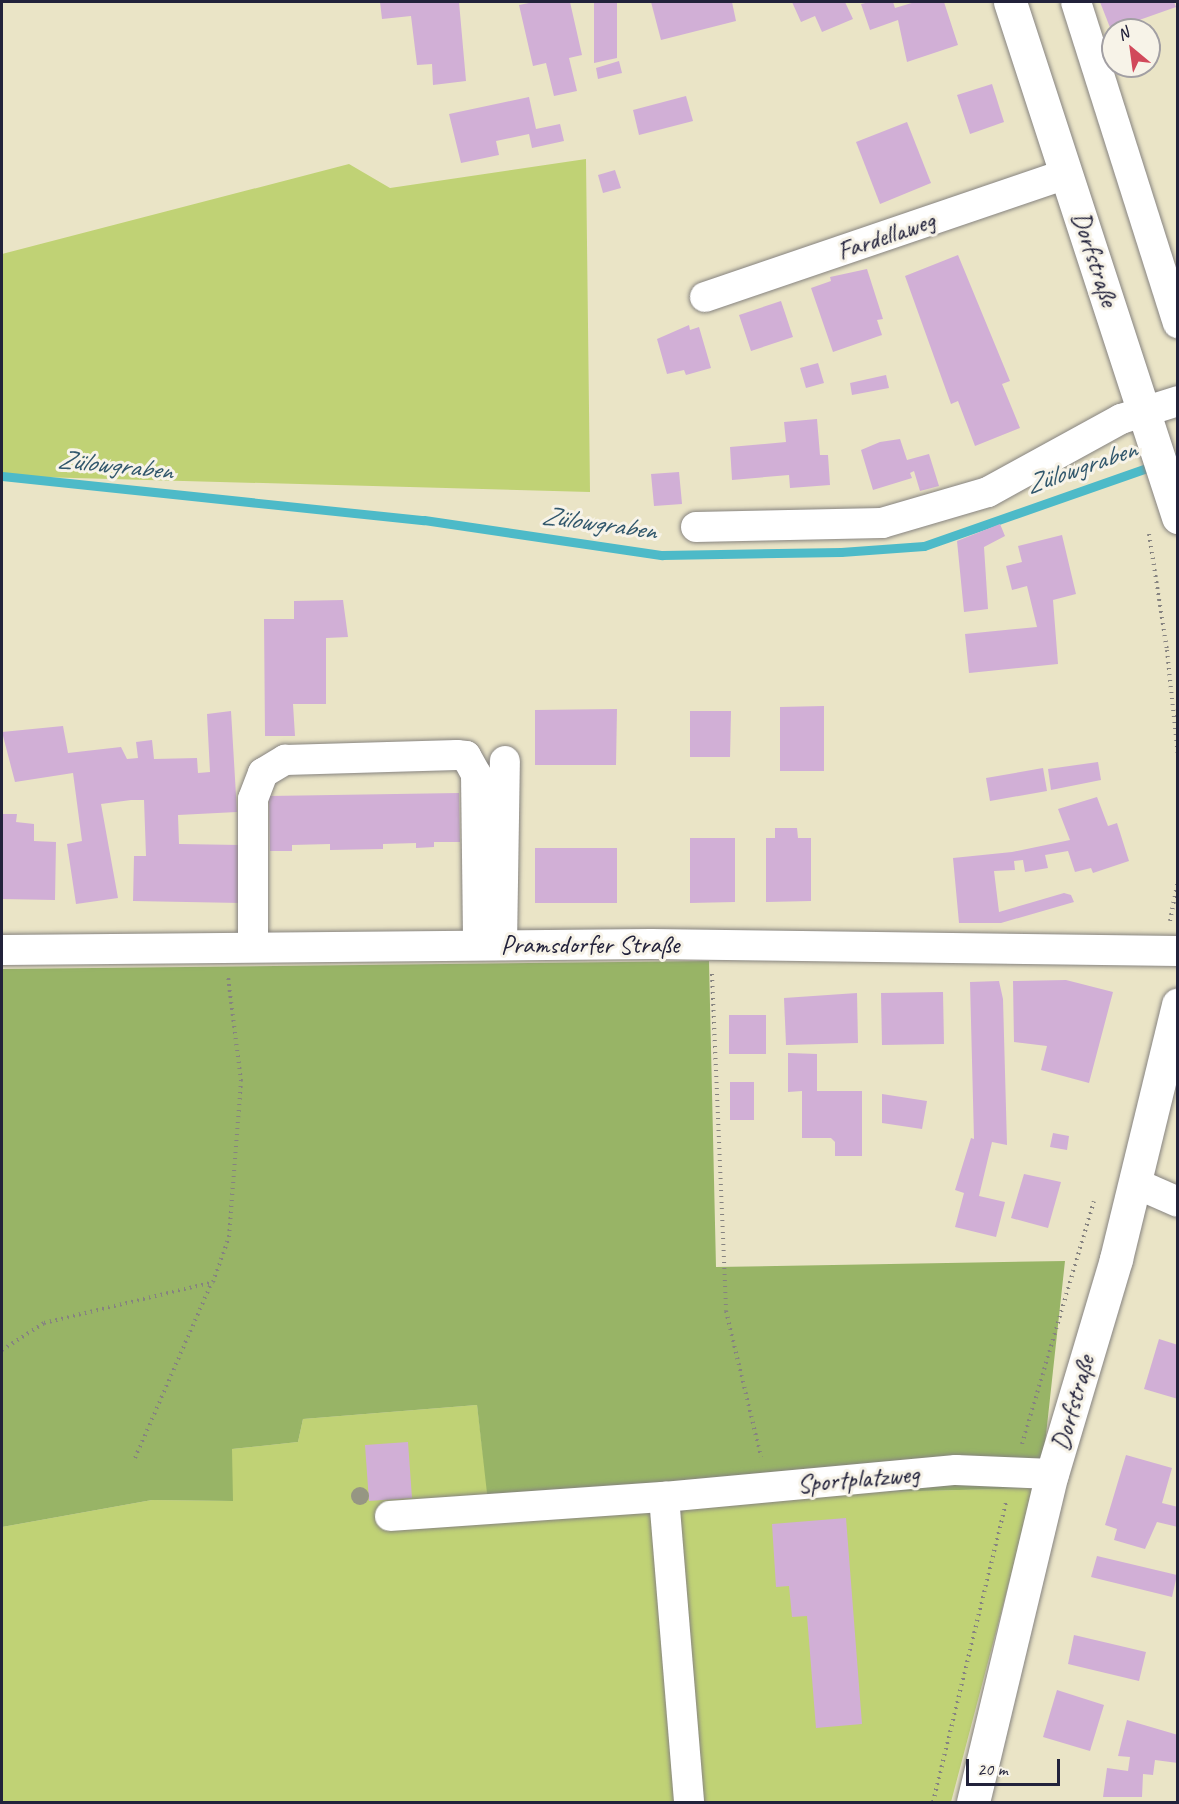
<!DOCTYPE html>
<meta charset="utf-8">
<style>
body{margin:0}
#map{position:relative;width:1179px;height:1804px;overflow:hidden;background:#eae4c6;font-family:Caveat,sans-serif}
div>[style]{position:absolute}
.green>*{inset:0;background:#c0d275}
.forest>*{inset:0;background:#98b466}
.stream>*{height:9px;margin:-4.5px;padding:0 4.5px;transform-origin:4.5px;border-radius:4.5px;background:#4dbac8}
.building>*{inset:0;background:#d1afd6}
.path>*{height:4px;margin-top:-2px;transform-origin:0;background:repeating-linear-gradient(90deg,#868380 0 1.5px,transparent 0 6px)}
.roads{filter:drop-shadow(0 0 2px #868380) drop-shadow(0 0 2px #868380)}
.minor>*{height:30px;margin:-15px;padding:0 15px;transform-origin:15px;border-radius:15px;background:#fff}
.major>*{height:33px;margin:-16.5px;padding:0 16.5px;transform-origin:16.5px;border-radius:16.5px;background:#fff}
.trees>*{width:18px;height:18px;margin:-9px;border-radius:50%;background:#969683}
span{translate:-50% -50%;white-space:nowrap;text-align:center;line-height:1.15;-webkit-text-stroke:6px #f7f3e8;paint-order:stroke}
.street-label{font-size:26px;color:#22223b}
.water-label{font-size:27px;color:#31576c;font-style:italic}
.frame{position:absolute;inset:0;border:3px solid #22223b;pointer-events:none}
.north{position:absolute;left:1101px;top:18px;width:60px;height:60px;box-sizing:border-box;background:#f7f3e8;border:2px solid #a29fa3;border-radius:50%;rotate:331deg;font-size:16px;font-weight:700;line-height:24px;text-align:center;color:#22223b}
.north::after{content:'';display:block;margin:auto;width:21px;height:27px;background:#d1495b;clip-path:polygon(50% 0,100% 100%,50% 72%,0 100%)}
.scale{position:absolute;left:966px;top:1759px;width:94px;height:27px;box-sizing:border-box;border:3px solid #22223b;border-top:0;padding-left:8px;font-size:18px;line-height:21px;white-space:nowrap;color:#22223b;-webkit-text-stroke:4px #f7f3e8;paint-order:stroke}
</style>
<div id="map">
<div class="green">
<i style="clip-path:polygon(586px 159px,590px 492px,2px 476px,2px 254px,349px 164px,390px 188px)"></i>
<i style="clip-path:polygon(477px 1405px,489px 1502px,1034px 1488px,951px 1802px,2px 1802px,2px 1527px,152px 1500px,232px 1501px,232px 1449px,298px 1442px,303px 1419px)"></i>
</div>
<div class="forest">
<i style="clip-path:polygon(709px 961px,716px 1267px,1065px 1261px,1045px 1444px,1034px 1488px,488px 1502px,477px 1405px,303px 1419px,298px 1442px,232px 1449px,233px 1501px,152px 1500px,2px 1527px,2px 969px)"></i>
</div>
<div class="stream">
<i style="left:2px;top:476px;width:424px;rotate:6deg"></i>
<i style="left:424px;top:520px;width:241px;rotate:8.4deg"></i>
<i style="left:662px;top:555px;width:179px;rotate:-1deg"></i>
<i style="left:841px;top:552px;width:83px;rotate:-4.1deg"></i>
<i style="left:924px;top:546px;width:269px;rotate:-19.3deg"></i>
</div>
<div class="building">
<i style="clip-path:polygon(380px 2px,459px 2px,466px 81px,433px 85px,432px 64px,417px 65px,411px 16px,382px 19px)"></i>
<i style="clip-path:polygon(534px 2px,570px 2px,582px 55px,569px 58px,577px 91px,554px 96px,546px 63px,533px 66px,519px 5px)"></i>
<i style="clip-path:polygon(599px 2px,617px 2px,617px 58px,594px 63px,594px 3px)"></i>
<i style="clip-path:polygon(651px 2px,732px 2px,736px 21px,661px 40px)"></i>
<i style="clip-path:polygon(792px 2px,845px 2px,853px 19px,822px 32px,815px 16px,801px 22px)"></i>
<i style="clip-path:polygon(870px 2px,893px 2px,895px 8px,915px 2px,944px 2px,958px 45px,907px 62px,898px 20px,870px 30px,861px 4px)"></i>
<i style="clip-path:polygon(1100px 2px,1174px 2px,1176px 7px,1111px 30px)"></i>
<i style="clip-path:polygon(619px 61px,622px 73px,598px 79px,596px 68px)"></i>
<i style="clip-path:polygon(992px 84px,1004px 122px,970px 134px,957px 95px)"></i>
<i style="clip-path:polygon(686px 96px,693px 121px,639px 135px,633px 110px)"></i>
<i style="clip-path:polygon(529px 97px,536px 129px,560px 124px,564px 141px,532px 148px,529px 134px,496px 141px,499px 155px,461px 163px,449px 114px)"></i>
<i style="clip-path:polygon(907px 122px,931px 183px,880px 204px,856px 142px)"></i>
<i style="clip-path:polygon(615px 170px,621px 188px,603px 193px,598px 175px)"></i>
<i style="clip-path:polygon(958px 255px,1010px 381px,1002px 384px,1020px 428px,975px 446px,958px 401px,951px 404px,905px 276px)"></i>
<i style="clip-path:polygon(867px 269px,883px 319px,877px 320px,882px 335px,833px 352px,811px 288px,831px 281px,830px 277px)"></i>
<i style="clip-path:polygon(781px 301px,793px 337px,751px 351px,739px 315px)"></i>
<i style="clip-path:polygon(689px 325px,690px 330px,699px 327px,711px 368px,686px 375px,684px 370px,667px 374px,657px 339px)"></i>
<i style="clip-path:polygon(818px 363px,824px 383px,806px 388px,800px 368px)"></i>
<i style="clip-path:polygon(886px 375px,889px 388px,852px 395px,850px 383px)"></i>
<i style="clip-path:polygon(817px 419px,820px 455px,828px 455px,830px 485px,790px 488px,789px 475px,732px 480px,730px 447px,786px 442px,784px 422px)"></i>
<i style="clip-path:polygon(900px 439px,907px 460px,929px 454px,939px 486px,920px 491px,914px 471px,910px 473px,912px 478px,873px 490px,861px 450px,880px 442px)"></i>
<i style="clip-path:polygon(679px 472px,682px 504px,654px 506px,651px 474px)"></i>
<i style="clip-path:polygon(1000px 524px,1005px 536px,984px 547px,988px 609px,964px 612px,957px 541px)"></i>
<i style="clip-path:polygon(1062px 535px,1076px 594px,1053px 600px,1058px 664px,969px 673px,965px 634px,1037px 627px,1027px 586px,1012px 590px,1006px 566px,1022px 562px,1018px 546px)"></i>
<i style="clip-path:polygon(343px 600px,348px 637px,326px 638px,326px 704px,293px 704px,295px 736px,265px 736px,264px 619px,294px 619px,294px 601px)"></i>
<i style="clip-path:polygon(824px 706px,824px 771px,780px 771px,780px 707px)"></i>
<i style="clip-path:polygon(617px 709px,616px 765px,535px 765px,535px 710px)"></i>
<i style="clip-path:polygon(231px 711px,237px 812px,178px 815px,179px 844px,240px 845px,241px 903px,133px 901px,134px 856px,146px 856px,144px 800px,131px 800px,101px 804px,118px 898px,76px 904px,67px 844px,82px 841px,73px 773px,15px 782px,2px 732px,63px 726px,68px 753px,121px 747px,127px 759px,138px 758px,136px 742px,152px 740px,154px 759px,197px 758px,198px 773px,210px 772px,207px 714px)"></i>
<i style="clip-path:polygon(690px 711px,731px 711px,730px 757px,690px 757px)"></i>
<i style="clip-path:polygon(1098px 762px,1101px 780px,1051px 790px,1048px 769px)"></i>
<i style="clip-path:polygon(1043px 768px,1047px 791px,990px 801px,986px 778px)"></i>
<i style="clip-path:polygon(459px 793px,460px 842px,434px 842px,434px 847px,416px 848px,416px 843px,383px 844px,383px 849px,330px 850px,330px 844px,292px 845px,292px 851px,270px 851px,269px 796px)"></i>
<i style="clip-path:polygon(1097px 797px,1108px 826px,1117px 823px,1129px 861px,1093px 873px,1091px 868px,1075px 872px,1068px 851px,1045px 855px,1048px 868px,1025px 872px,1023px 860px,1014px 861px,1015px 870px,994px 871px,999px 912px,1064px 893px,1071px 895px,1074px 902px,1001px 923px,959px 923px,953px 858px,1012px 852px,1070px 840px,1058px 809px)"></i>
<i style="clip-path:polygon(2px 814px,17px 814px,16px 822px,34px 824px,34px 841px,56px 842px,55px 900px,2px 899px)"></i>
<i style="clip-path:polygon(775px 828px,797px 828px,798px 838px,811px 838px,811px 901px,766px 902px,766px 838px,775px 838px)"></i>
<i style="clip-path:polygon(690px 838px,735px 838px,735px 902px,690px 903px)"></i>
<i style="clip-path:polygon(535px 848px,617px 848px,617px 903px,535px 903px)"></i>
<i style="clip-path:polygon(1066px 980px,1113px 992px,1089px 1083px,1041px 1070px,1047px 1046px,1014px 1042px,1013px 981px)"></i>
<i style="clip-path:polygon(999px 981px,1003px 999px,1007px 1145px,992px 1142px,979px 1196px,1005px 1202px,996px 1237px,955px 1227px,964px 1193px,955px 1190px,971px 1138px,974px 1139px,970px 982px)"></i>
<i style="clip-path:polygon(943px 992px,944px 1044px,882px 1045px,881px 993px)"></i>
<i style="clip-path:polygon(857px 993px,858px 1043px,786px 1045px,784px 998px)"></i>
<i style="clip-path:polygon(729px 1015px,766px 1015px,766px 1054px,729px 1054px)"></i>
<i style="clip-path:polygon(788px 1053px,817px 1054px,817px 1091px,862px 1091px,862px 1156px,835px 1156px,835px 1142px,831px 1138px,802px 1138px,802px 1091px,788px 1092px)"></i>
<i style="clip-path:polygon(730px 1082px,754px 1082px,754px 1120px,730px 1120px)"></i>
<i style="clip-path:polygon(882px 1094px,927px 1101px,922px 1129px,882px 1123px)"></i>
<i style="clip-path:polygon(1053px 1133px,1069px 1136px,1067px 1150px,1050px 1147px)"></i>
<i style="clip-path:polygon(1024px 1174px,1061px 1182px,1048px 1228px,1011px 1218px)"></i>
<i style="clip-path:polygon(1159px 1339px,1178px 1345px,1178px 1399px,1144px 1389px)"></i>
<i style="clip-path:polygon(408px 1442px,412px 1498px,369px 1501px,365px 1445px)"></i>
<i style="clip-path:polygon(1126px 1455px,1172px 1468px,1162px 1503px,1178px 1507px,1178px 1527px,1157px 1522px,1145px 1549px,1114px 1540px,1117px 1529px,1105px 1525px)"></i>
<i style="clip-path:polygon(846px 1518px,862px 1724px,816px 1728px,807px 1616px,792px 1617px,789px 1586px,776px 1587px,772px 1524px)"></i>
<i style="clip-path:polygon(1097px 1556px,1177px 1575px,1172px 1597px,1091px 1577px)"></i>
<i style="clip-path:polygon(1074px 1635px,1146px 1652px,1139px 1681px,1068px 1664px)"></i>
<i style="clip-path:polygon(1057px 1690px,1104px 1705px,1090px 1751px,1043px 1737px)"></i>
<i style="clip-path:polygon(1127px 1720px,1178px 1735px,1178px 1763px,1155px 1760px,1153px 1775px,1143px 1774px,1142px 1797px,1103px 1797px,1107px 1768px,1128px 1771px,1130px 1757px,1118px 1756px)"></i>
</div>
<div class="path">
<i style="left:1149px;top:534px;width:117px;rotate:81.2deg"></i>
<i style="left:1167px;top:650px;width:108px;rotate:84.1deg"></i>
<i style="left:1170px;top:921px;width:42px;rotate:-79deg"></i>
<i style="left:712px;top:974px;width:337px;rotate:87.6deg"></i>
<i style="left:726px;top:1311px;width:150px;rotate:76.5deg"></i>
<i style="left:2px;top:1350px;width:50px;rotate:-32.7deg"></i>
<i style="left:44px;top:1323px;width:174px;rotate:-13.6deg"></i>
<i style="left:213px;top:1282px;width:48px;rotate:-70.4deg"></i>
<i style="left:229px;top:1237px;width:156px;rotate:-85.6deg"></i>
<i style="left:241px;top:1081px;width:105px;rotate:-97.1deg"></i>
<i style="left:1022px;top:1444px;width:253px;rotate:-73.5deg"></i>
<i style="left:135px;top:1458px;width:192px;rotate:-66.4deg"></i>
<i style="left:933px;top:1802px;width:308px;rotate:-76.3deg"></i>
</div>
<div class="roads">
<div class="minor">
<i style="left:1076px;top:2px;width:337px;rotate:72.4deg"></i>
<i style="left:705px;top:297px;width:382px;rotate:-18.8deg"></i>
<i style="left:696px;top:527px;width:186px;rotate:-1.2deg"></i>
<i style="left:882px;top:523px;width:110px;rotate:-16.3deg"></i>
<i style="left:988px;top:492px;width:152px;rotate:-28.8deg"></i>
<i style="left:1121px;top:419px;width:60px;rotate:-17.5deg"></i>
<i style="left:502px;top:945px;width:184px;rotate:-89.1deg"></i>
<i style="left:253px;top:946px;width:147px;rotate:-90deg"></i>
<i style="left:253px;top:799px;width:28px;rotate:-69deg"></i>
<i style="left:263px;top:773px;width:26px;rotate:-31deg"></i>
<i style="left:285px;top:760px;width:172px;rotate:-1.7deg"></i>
<i style="left:457px;top:755px;width:9px;rotate:6deg"></i>
<i style="left:466px;top:756px;width:21px;rotate:61deg"></i>
<i style="left:476px;top:774px;width:171px;rotate:89.3deg"></i>
<i style="left:2px;top:950px;width:649px;rotate:-0.53deg"></i>
<i style="left:651px;top:944px;width:527px;rotate:0.76deg"></i>
<i style="left:1135px;top:1183px;width:47px;rotate:23.8deg"></i>
<i style="left:664px;top:1497px;width:306px;rotate:85.3deg"></i>
<i style="left:390px;top:1516px;width:275px;rotate:-4deg"></i>
<i style="left:664px;top:1497px;width:293px;rotate:-5.3deg"></i>
<i style="left:956px;top:1470px;width:96px;rotate:2.4deg"></i>
</div>
<div class="major">
<i style="left:1010px;top:2px;width:542px;rotate:71.93deg"></i>
<i style="left:973px;top:1802px;width:337px;rotate:-76.5deg"></i>
<i style="left:1052px;top:1474px;width:224px;rotate:-73.4deg"></i>
<i style="left:1116px;top:1259px;width:262px;rotate:-76.3deg"></i>
</div>
</div>
<div class="trees">
<i style="left:360px;top:1496px"></i>
</div>
<div class="street-label">
<span style="left:886px;top:236px;rotate:-19deg">Fardellaweg</span>
<span style="left:1095px;top:259px;rotate:72deg">Dorfstraße</span>
<span style="left:590px;top:945px">Pramsdorfer Straße</span>
<span style="left:1073px;top:1403px;rotate:-74deg">Dorfstraße</span>
<span style="left:858px;top:1479px;rotate:-5deg">Sportplatzweg</span>
</div>
<div class="water-label">
<span style="left:115px;top:465px;rotate:6deg">Zülowgraben</span>
<span style="left:1081px;top:467px;rotate:-19deg">Zülowgraben</span>
<span style="left:599px;top:523px;rotate:8deg">Zülowgraben</span>
</div>
<div class="frame"></div>
<div class="north">N</div>
<div class="scale">20 m</div>
</div>
